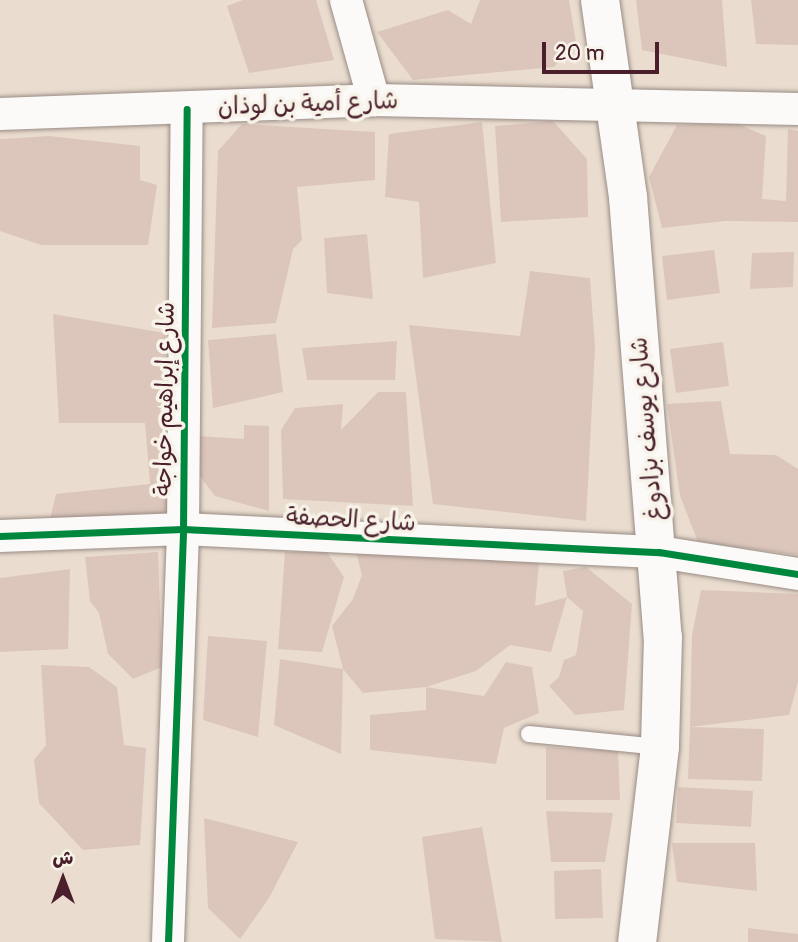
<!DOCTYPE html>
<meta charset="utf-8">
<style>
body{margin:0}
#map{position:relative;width:798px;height:942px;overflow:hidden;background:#eaddcf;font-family:Pangolin,"Playpen Sans Arabic",sans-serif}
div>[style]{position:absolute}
.building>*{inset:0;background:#dcc6bb}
.roads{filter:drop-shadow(0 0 2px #998c86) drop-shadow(0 0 2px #998c86)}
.lane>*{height:16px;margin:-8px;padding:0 8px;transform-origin:8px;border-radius:8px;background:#fcfaf8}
.street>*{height:32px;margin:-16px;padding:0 16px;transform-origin:16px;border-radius:16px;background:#fcfaf8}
.secondary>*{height:38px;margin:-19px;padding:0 19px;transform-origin:19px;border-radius:19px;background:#fcfaf8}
.cycleway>*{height:7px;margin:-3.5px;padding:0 3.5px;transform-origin:3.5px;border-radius:3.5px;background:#00873e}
span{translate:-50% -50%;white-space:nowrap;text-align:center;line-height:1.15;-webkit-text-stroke:7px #f7f3e8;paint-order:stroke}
.street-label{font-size:24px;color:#4a1f2b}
.north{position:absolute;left:28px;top:844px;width:70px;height:70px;-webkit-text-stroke:5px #f7f3e8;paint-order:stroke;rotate:0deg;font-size:19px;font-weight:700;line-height:28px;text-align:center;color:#4a1f2b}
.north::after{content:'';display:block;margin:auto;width:24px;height:32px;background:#4a1f2b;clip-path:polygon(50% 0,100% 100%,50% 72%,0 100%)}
.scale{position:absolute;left:542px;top:42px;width:117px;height:32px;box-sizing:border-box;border:4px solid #4a1f2b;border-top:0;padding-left:9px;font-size:21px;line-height:24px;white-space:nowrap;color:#4a1f2b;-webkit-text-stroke:5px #f7f3e8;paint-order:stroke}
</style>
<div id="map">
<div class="building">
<i style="clip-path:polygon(243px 0,316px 0,334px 60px,249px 73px,227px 6px)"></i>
<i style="clip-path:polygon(480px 0,569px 0,576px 42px,554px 67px,413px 80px,377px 32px,448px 10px,471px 24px)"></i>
<i style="clip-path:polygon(636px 0,722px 0,727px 67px,642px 50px)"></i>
<i style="clip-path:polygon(751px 0,798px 0,798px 45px,756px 44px)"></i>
<i style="clip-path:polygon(553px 121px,587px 159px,588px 217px,501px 222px,495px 126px)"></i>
<i style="clip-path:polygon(482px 122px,496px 263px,423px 278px,419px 202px,385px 197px,389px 134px)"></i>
<i style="clip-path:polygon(736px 123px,766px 136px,762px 199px,786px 201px,788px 129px,798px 131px,798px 222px,725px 221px,662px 228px,649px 177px,677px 125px)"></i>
<i style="clip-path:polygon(242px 124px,375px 132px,375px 180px,297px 187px,302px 240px,293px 249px,276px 323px,212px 328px,218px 151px)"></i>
<i style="clip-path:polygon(49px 136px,140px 146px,140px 180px,157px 185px,148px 245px,41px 245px,0 231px,0 139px)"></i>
<i style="clip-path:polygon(367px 234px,373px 299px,327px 293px,324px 238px)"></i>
<i style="clip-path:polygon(714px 250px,720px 293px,667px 300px,662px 256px)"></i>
<i style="clip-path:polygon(794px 252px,793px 287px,750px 289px,752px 253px)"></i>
<i style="clip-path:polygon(530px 271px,590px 278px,595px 347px,586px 521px,433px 504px,409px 325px,520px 336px)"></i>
<i style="clip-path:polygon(53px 314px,165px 333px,167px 513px,49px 523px,56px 494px,150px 484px,145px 423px,59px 423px)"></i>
<i style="clip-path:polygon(276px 334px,283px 392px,213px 408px,208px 340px)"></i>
<i style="clip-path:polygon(397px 341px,395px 380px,307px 380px,302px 348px)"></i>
<i style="clip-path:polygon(723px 342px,729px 386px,676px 393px,670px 349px)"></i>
<i style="clip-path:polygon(378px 392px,406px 392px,413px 506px,283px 499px,281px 430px,295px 408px,343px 404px,341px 430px)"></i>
<i style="clip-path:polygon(721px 401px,730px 454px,776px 455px,798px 469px,798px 555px,698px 542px,680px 496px,667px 404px)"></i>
<i style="clip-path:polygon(244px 425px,269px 426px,269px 511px,215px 496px,199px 475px,199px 436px,244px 439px)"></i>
<i style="clip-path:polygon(158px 552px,162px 667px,133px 679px,108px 654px,99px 613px,90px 601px,85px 557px)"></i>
<i style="clip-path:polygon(285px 552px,327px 552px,344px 577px,322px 652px,278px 649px)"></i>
<i style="clip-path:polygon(356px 552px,539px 563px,535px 606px,567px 597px,551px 652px,510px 645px,476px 671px,426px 687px,363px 693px,343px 669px,332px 626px,353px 599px,362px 575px)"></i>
<i style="clip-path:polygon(586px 567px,632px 604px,624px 710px,575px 715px,549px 686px,559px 677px,564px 660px,576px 655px,583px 611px,567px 597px,563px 571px)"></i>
<i style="clip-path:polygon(70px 569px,68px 649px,0 652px,0 578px)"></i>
<i style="clip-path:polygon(701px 590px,798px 594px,798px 682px,789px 715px,690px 727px,692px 635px)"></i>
<i style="clip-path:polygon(208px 636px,267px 641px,258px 737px,203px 720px)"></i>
<i style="clip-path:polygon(280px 659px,343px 669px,341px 754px,274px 725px)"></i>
<i style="clip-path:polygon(506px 662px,532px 667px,539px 713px,504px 728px,496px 764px,370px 750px,370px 715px,426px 710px,426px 687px,484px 696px)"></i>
<i style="clip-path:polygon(41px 665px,89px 667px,117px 687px,124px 745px,146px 748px,140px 845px,83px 850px,39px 803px,34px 760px,46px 745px)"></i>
<i style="clip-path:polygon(690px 727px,764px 729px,762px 781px,688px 779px)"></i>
<i style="clip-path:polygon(546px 747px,618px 751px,620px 800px,546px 800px)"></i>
<i style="clip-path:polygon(678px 787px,753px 791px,751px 827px,676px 823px)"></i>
<i style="clip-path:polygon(546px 811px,613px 813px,605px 862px,551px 862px)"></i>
<i style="clip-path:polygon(204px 818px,298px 842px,269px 898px,240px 939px,208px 908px)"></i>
<i style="clip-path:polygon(482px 827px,502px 942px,435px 939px,422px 837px)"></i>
<i style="clip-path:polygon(672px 843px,755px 843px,757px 891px,677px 882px)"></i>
<i style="clip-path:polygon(601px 869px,603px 918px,555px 919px,554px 871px)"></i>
<i style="clip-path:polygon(748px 928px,798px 934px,798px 942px,748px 942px)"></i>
</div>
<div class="roads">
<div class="lane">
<i style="left:529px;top:734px;width:132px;rotate:5.7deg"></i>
</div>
<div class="street">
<i style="left:346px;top:0;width:104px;rotate:74.4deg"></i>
<i style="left:0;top:114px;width:374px;rotate:-2.1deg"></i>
<i style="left:374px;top:100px;width:424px;rotate:1.2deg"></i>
<i style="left:0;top:536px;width:183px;rotate:-2.2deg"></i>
<i style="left:183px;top:529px;width:477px;rotate:2.8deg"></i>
<i style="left:659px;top:552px;width:141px;rotate:9deg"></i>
<i style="left:168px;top:942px;width:413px;rotate:-87.9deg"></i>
<i style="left:183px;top:529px;width:420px;rotate:-89.5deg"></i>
</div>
<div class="secondary">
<i style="left:600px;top:0;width:199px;rotate:81.9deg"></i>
<i style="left:628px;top:197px;width:441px;rotate:85.5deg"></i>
<i style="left:663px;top:637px;width:110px;rotate:91.6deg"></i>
<i style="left:660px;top:747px;width:196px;rotate:96.7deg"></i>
</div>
</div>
<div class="cycleway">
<i style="left:0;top:536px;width:183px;rotate:-2.2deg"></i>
<i style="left:183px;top:529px;width:477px;rotate:2.8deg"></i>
<i style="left:659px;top:552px;width:141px;rotate:9deg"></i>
<i style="left:168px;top:942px;width:413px;rotate:-87.9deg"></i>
<i style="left:183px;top:529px;width:420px;rotate:-89.5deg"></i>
</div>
<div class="street-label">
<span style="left:308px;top:104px;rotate:-2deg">شارع أمية بن لوذان</span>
<span style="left:165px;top:399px;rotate:-89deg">شارع إبراهيم خواجة</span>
<span style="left:647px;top:429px;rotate:-95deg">شارع يوسف بزادوغ</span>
<span style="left:351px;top:520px;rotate:3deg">شارع الحصفة</span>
</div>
<div class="north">ش</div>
<div class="scale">20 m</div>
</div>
